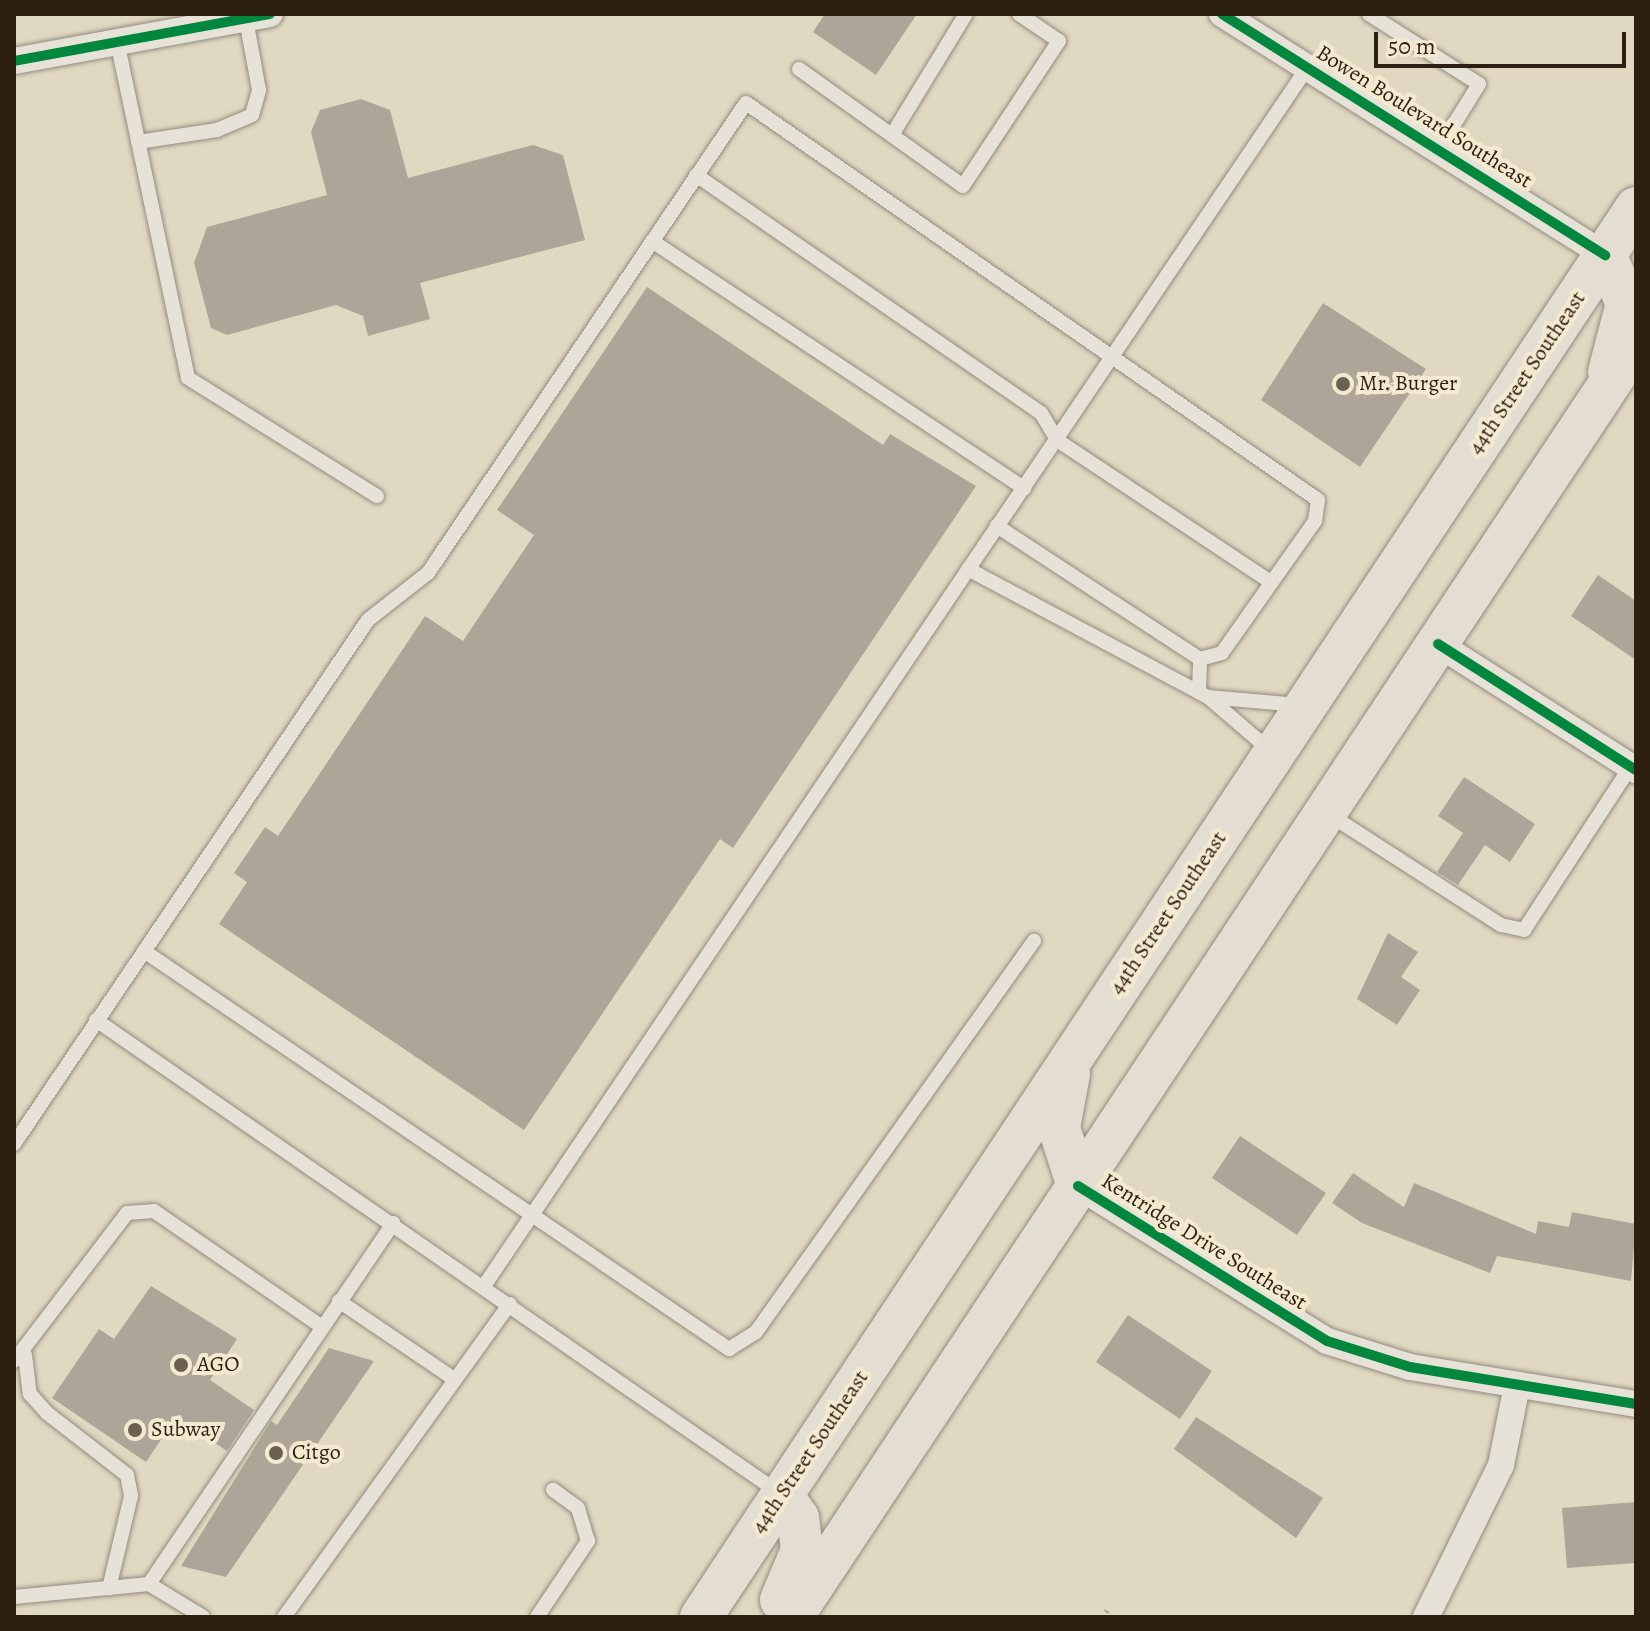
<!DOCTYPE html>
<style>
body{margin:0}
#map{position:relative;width:1650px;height:1631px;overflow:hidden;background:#e1d8c2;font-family:Alegreya,serif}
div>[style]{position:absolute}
.building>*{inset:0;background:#ada698}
.path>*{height:5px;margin-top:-2.5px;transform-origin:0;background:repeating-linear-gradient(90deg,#a49f96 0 2px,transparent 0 6px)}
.roads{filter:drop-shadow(0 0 2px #928c7e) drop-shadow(0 0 2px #928c7e)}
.lane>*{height:14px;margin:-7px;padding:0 7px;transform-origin:7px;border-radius:7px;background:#e7e2d7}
.street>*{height:26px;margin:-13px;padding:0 13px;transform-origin:13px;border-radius:13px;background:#e7e2d7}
.primary>*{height:42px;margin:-21px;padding:0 21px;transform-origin:21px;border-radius:21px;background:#e3ded1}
.cycleway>*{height:10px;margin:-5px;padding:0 5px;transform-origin:5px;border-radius:5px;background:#00873e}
.dots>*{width:22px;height:22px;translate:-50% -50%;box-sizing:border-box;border:4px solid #f4eacf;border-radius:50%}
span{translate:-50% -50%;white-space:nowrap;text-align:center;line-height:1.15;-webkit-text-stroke:8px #f4eacf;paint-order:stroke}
.street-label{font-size:22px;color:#2d1f12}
.poi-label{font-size:22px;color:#2d1f12}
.left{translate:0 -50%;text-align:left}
.frame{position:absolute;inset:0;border:16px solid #2d1f12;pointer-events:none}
.scale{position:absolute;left:1374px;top:32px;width:252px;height:36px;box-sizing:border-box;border:4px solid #2d1f12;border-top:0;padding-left:10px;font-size:24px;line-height:28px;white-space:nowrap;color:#2d1f12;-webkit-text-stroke:6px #f4eacf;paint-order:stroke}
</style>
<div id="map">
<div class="building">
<i style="clip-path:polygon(825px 14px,917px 14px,876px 75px,813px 32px)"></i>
<i style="clip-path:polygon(361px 99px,390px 110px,408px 178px,533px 145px,563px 155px,585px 240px,420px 283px,430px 319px,368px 336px,363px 316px,336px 305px,227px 335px,211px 328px,194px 263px,207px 227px,327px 195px,311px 132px,320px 110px)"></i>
<i style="clip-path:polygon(647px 287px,883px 445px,890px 434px,976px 486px,733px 848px,720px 839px,524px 1130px,219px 924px,247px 882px,234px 873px,265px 827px,278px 836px,425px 616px,463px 641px,534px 535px,497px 510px)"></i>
<i style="clip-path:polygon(1323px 303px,1426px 369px,1360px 467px,1261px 400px)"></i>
<i style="clip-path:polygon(1598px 575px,1636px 601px,1636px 660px,1571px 616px)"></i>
<i style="clip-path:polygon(1464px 777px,1535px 824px,1510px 862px,1485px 845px,1458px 885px,1437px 872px,1463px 833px,1438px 816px)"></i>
<i style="clip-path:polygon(1388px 933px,1418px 952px,1401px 977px,1420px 990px,1397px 1025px,1357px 999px)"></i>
<i style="clip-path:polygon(1240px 1136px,1326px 1193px,1297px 1235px,1212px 1178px)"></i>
<i style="clip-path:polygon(1353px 1173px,1404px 1207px,1414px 1183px,1536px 1234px,1538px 1221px,1569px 1227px,1572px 1212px,1636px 1224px,1631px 1281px,1497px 1256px,1490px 1273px,1362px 1223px,1332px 1203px)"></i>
<i style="clip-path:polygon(151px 1286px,237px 1339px,210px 1380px,254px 1410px,227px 1451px,176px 1417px,146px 1462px,52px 1398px,99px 1329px,114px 1339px)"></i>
<i style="clip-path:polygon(1128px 1315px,1212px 1371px,1180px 1419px,1096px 1362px)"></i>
<i style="clip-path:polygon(329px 1348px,374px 1361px,226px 1577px,181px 1566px,271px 1421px,277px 1425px)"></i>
<i style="clip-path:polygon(1196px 1417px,1323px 1498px,1296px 1538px,1174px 1449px)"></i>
<i style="clip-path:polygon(1636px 1502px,1636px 1563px,1567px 1568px,1562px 1508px)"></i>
</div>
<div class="path">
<i style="left:1103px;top:1617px;width:8px;rotate:-60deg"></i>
</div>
<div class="roads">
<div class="lane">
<i style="left:1369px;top:14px;width:130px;rotate:32.5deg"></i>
<i style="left:1479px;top:84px;width:78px;rotate:121.8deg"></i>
<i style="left:117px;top:41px;width:344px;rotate:78.1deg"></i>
<i style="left:188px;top:378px;width:223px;rotate:32deg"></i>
<i style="left:799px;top:69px;width:201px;rotate:35.5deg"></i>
<i style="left:963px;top:186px;width:174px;rotate:-56.5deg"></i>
<i style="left:1059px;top:41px;width:48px;rotate:-146deg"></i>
<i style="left:892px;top:135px;width:142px;rotate:-58.6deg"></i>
<i style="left:138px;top:142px;width:80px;rotate:-8.6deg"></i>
<i style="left:217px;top:130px;width:38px;rotate:-23deg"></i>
<i style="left:252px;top:115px;width:26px;rotate:-74deg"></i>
<i style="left:259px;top:90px;width:72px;rotate:-100.4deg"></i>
<i style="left:696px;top:175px;width:419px;rotate:34.6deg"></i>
<i style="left:1041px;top:413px;width:31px;rotate:59deg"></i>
<i style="left:1057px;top:440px;width:257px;rotate:33.6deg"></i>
<i style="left:652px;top:241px;width:447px;rotate:33.6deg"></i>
<i style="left:968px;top:569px;width:272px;rotate:28.1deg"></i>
<i style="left:1208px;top:697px;width:84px;rotate:40.7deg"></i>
<i style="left:1199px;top:692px;width:33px;rotate:-88deg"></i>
<i style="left:1208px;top:697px;width:91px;rotate:5deg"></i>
<i style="left:1330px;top:815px;width:203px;rotate:32.8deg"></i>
<i style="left:1501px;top:925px;width:24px;rotate:12deg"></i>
<i style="left:1524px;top:930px;width:196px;rotate:-56.9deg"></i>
<i style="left:144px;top:951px;width:708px;rotate:34.23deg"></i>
<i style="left:729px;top:1349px;width:32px;rotate:-32deg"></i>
<i style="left:756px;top:1332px;width:480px;rotate:-54.6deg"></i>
<i style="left:96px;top:1020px;width:829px;rotate:34.69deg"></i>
<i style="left:14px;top:1144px;width:632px;rotate:-55.96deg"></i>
<i style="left:368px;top:620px;width:76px;rotate:-38.1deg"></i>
<i style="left:428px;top:573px;width:567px;rotate:-55.92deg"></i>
<i style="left:746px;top:103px;width:696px;rotate:34.76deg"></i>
<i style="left:1318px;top:500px;width:21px;rotate:98deg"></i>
<i style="left:1315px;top:521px;width:161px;rotate:125.2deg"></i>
<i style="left:1222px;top:653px;width:23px;rotate:165deg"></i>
<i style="left:1200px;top:659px;width:243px;rotate:-146.8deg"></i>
<i style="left:484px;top:1286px;width:1470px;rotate:-55.95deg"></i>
<i style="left:339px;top:1301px;width:139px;rotate:34.1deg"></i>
<i style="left:25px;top:1355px;width:39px;rotate:83deg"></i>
<i style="left:30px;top:1394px;width:25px;rotate:48deg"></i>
<i style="left:47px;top:1413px;width:101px;rotate:37.8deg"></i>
<i style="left:127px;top:1475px;width:21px;rotate:79deg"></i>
<i style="left:131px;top:1496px;width:95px;rotate:103.4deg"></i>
<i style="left:14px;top:1361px;width:186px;rotate:-52.6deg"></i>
<i style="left:127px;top:1213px;width:27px;rotate:-4deg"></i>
<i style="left:154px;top:1211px;width:203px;rotate:34.6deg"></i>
<i style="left:149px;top:1584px;width:436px;rotate:-55.9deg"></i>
<i style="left:14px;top:1597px;width:136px;rotate:-5.5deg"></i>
<i style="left:149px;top:1584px;width:63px;rotate:31.4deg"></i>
<i style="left:284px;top:1617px;width:386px;rotate:-54.2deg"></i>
<i style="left:537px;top:1617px;width:92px;rotate:-56.1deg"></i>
<i style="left:588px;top:1541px;width:34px;rotate:-107deg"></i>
<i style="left:578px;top:1508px;width:31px;rotate:-144deg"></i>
</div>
<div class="street">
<i style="left:1222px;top:14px;width:453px;rotate:32.2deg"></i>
<i style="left:14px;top:61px;width:260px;rotate:-10.4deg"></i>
<i style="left:1438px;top:644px;width:235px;rotate:32.5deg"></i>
<i style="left:1078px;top:1186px;width:293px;rotate:31.9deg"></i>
<i style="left:1327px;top:1341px;width:87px;rotate:17.4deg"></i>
<i style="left:1410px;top:1367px;width:229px;rotate:9.3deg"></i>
<i style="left:1426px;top:1617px;width:169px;rotate:-63.7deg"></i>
<i style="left:1501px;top:1465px;width:81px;rotate:-78.6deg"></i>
</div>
<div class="primary">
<i style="left:1605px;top:255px;width:53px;rotate:65.4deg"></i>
<i style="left:1627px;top:303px;width:71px;rotate:104.6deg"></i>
<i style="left:1069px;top:1074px;width:55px;rotate:100.5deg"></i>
<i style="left:1059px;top:1128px;width:61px;rotate:71.9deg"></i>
<i style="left:781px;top:1600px;width:54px;rotate:-67.2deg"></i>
<i style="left:802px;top:1550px;width:32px;rotate:-97deg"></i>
<i style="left:798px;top:1518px;width:28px;rotate:-125deg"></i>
<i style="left:701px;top:1617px;width:1691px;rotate:-56.43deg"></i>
<i style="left:792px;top:1617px;width:1527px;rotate:-56.46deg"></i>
</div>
</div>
<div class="cycleway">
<i style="left:1222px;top:14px;width:453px;rotate:32.2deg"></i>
<i style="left:14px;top:61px;width:260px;rotate:-10.4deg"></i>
<i style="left:1438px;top:644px;width:235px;rotate:32.5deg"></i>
<i style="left:1078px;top:1186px;width:293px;rotate:31.9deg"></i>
<i style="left:1327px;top:1341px;width:87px;rotate:17.4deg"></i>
<i style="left:1410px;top:1367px;width:229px;rotate:9.3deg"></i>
</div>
<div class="dots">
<i style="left:1343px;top:384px;background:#6c6050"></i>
<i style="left:181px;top:1365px;background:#6c6050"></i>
<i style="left:135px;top:1430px;background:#6c6050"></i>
<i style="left:276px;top:1453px;background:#6c6050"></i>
</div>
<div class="street-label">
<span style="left:1424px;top:117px;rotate:32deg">Bowen Boulevard Southeast</span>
<span style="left:1527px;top:373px;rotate:-56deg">44th Street Southeast</span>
<span style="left:1168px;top:913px;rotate:-56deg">44th Street Southeast</span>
<span style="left:1204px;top:1242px;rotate:32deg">Kentridge Drive Southeast</span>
<span style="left:810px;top:1452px;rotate:-56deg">44th Street Southeast</span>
</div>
<div class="poi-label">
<span class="left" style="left:1359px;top:384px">Mr. Burger</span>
<span class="left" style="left:197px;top:1365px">AGO</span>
<span class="left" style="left:151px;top:1430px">Subway</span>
<span class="left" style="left:292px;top:1453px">Citgo</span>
</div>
<div class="frame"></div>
<div class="scale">50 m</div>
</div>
